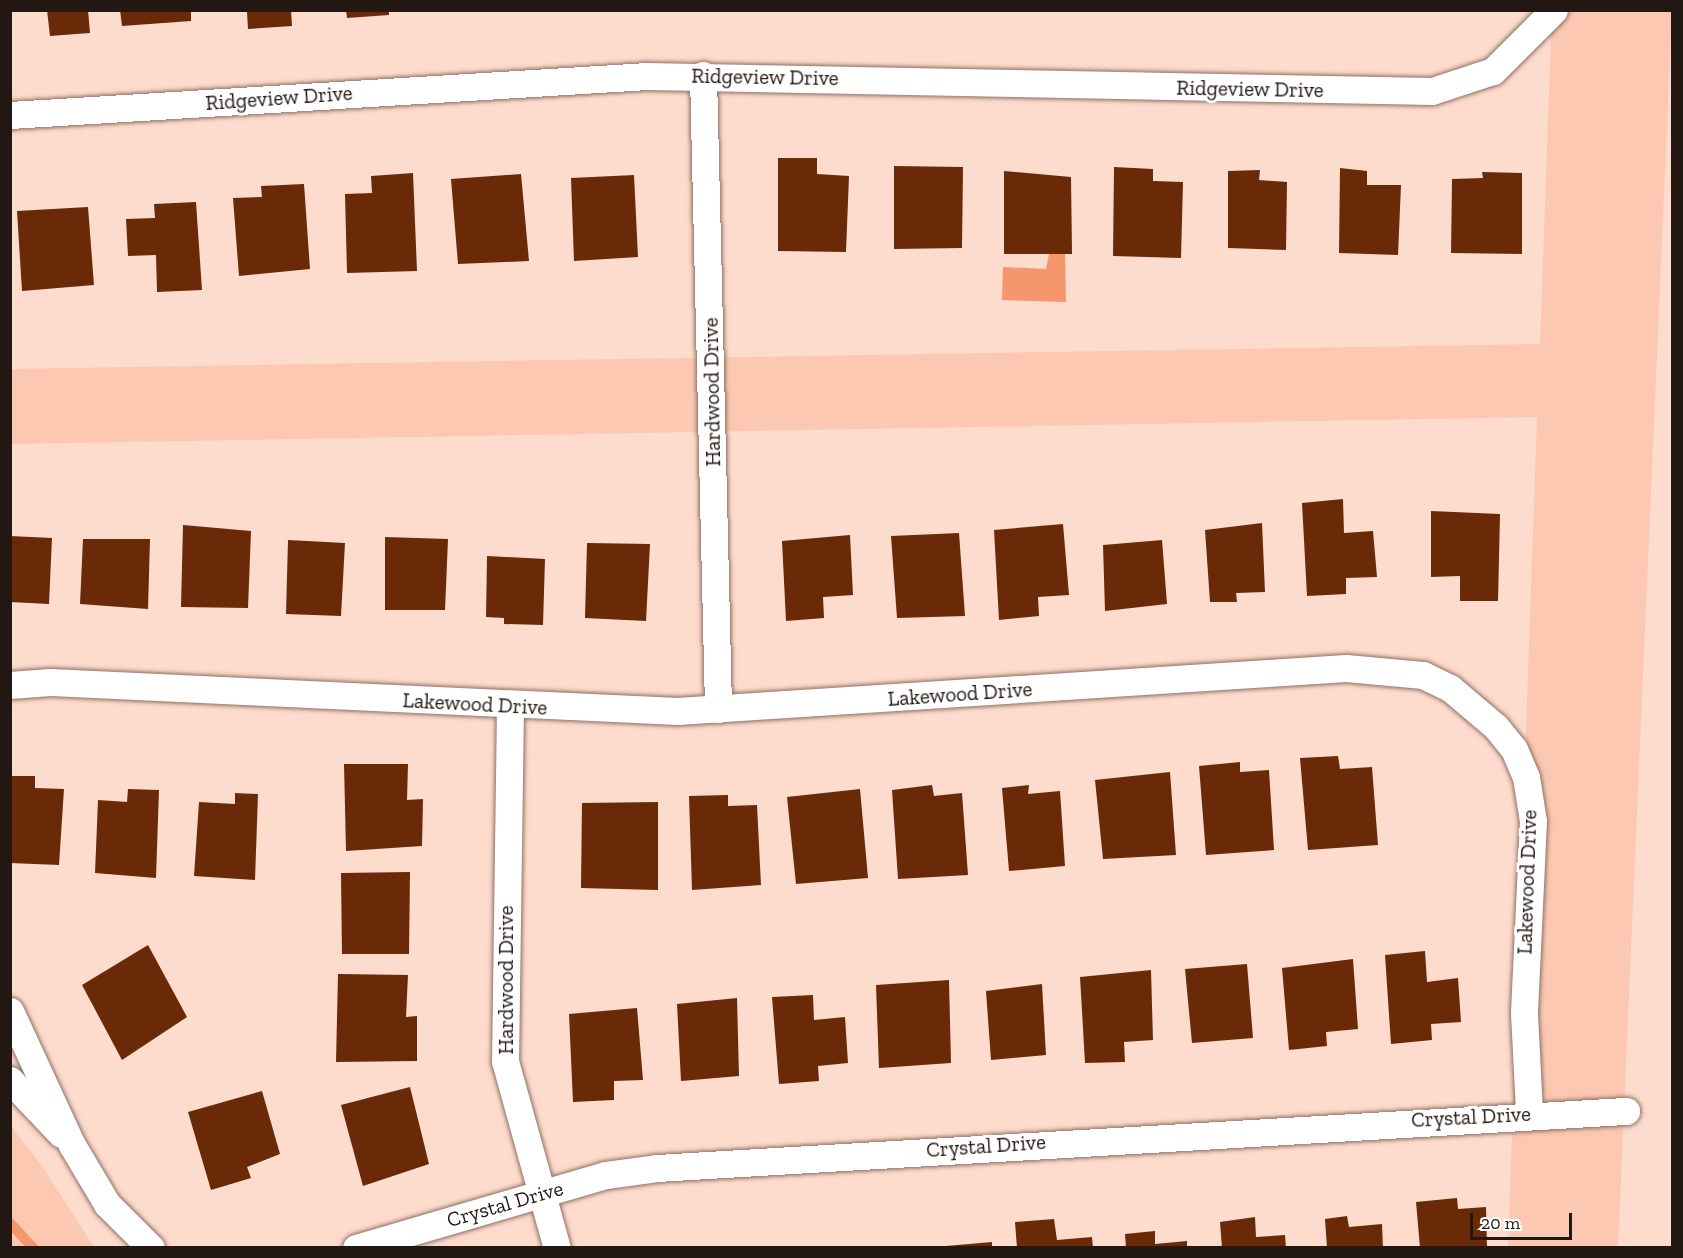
<!DOCTYPE html>
<style>
body{margin:0}
#map{position:relative;width:1683px;height:1258px;overflow:hidden;background:#fddbcd;font-family:"Zilla Slab",serif}
div>[style]{position:absolute}
.green>*{inset:0;background:#fcc8b2}
.water>*{inset:0;background:#f5966d}
.stream>*{height:10px;margin:-5px;padding:0 5px;transform-origin:5px;border-radius:5px;background:#f5966d}
.building>*{inset:0;background:#6a2a07}
.roads{filter:drop-shadow(0 0 2px #8e7063) drop-shadow(0 0 2px #8e7063)}
.street>*{height:27px;margin:-13.5px;padding:0 13.5px;transform-origin:13.5px;border-radius:13.5px;background:#fff}
span{translate:-50% -50%;white-space:nowrap;text-align:center;line-height:1.15;-webkit-text-stroke:6px #fff;paint-order:stroke}
.street-label{font-size:21px;color:#231712}
.frame{position:absolute;inset:0;border:12px solid #231712;pointer-events:none}
.scale{position:absolute;left:1470px;top:1213px;width:102px;height:27px;box-sizing:border-box;border:3px solid #231712;border-top:0;padding-left:8px;font-size:18px;line-height:21px;white-space:nowrap;color:#231712;-webkit-text-stroke:4px #fff;paint-order:stroke}
</style>
<div id="map">
<div class="green">
<i style="clip-path:polygon(1552px 11px,1672px 11px,1618px 1247px,1508px 1247px,1537px 417px,11px 444px,10px 369px,1540px 344px)"></i>
<i style="clip-path:polygon(10px 1125px,44px 1169px,94px 1247px,11px 1247px)"></i>
</div>
<div class="water">
<i style="clip-path:polygon(1065px 253px,1066px 302px,1002px 300px,1003px 267px,1046px 269px,1049px 254px)"></i>
</div>
<div class="stream">
<i style="left:10px;top:1223px;width:34px;rotate:47deg"></i>
</div>
<div class="building">
<i style="clip-path:polygon(47px 10px,88px 10px,90px 33px,50px 36px)"></i>
<i style="clip-path:polygon(120px 10px,191px 10px,191px 21px,122px 26px)"></i>
<i style="clip-path:polygon(221px 10px,291px 10px,292px 26px,248px 29px,247px 12px)"></i>
<i style="clip-path:polygon(346px 10px,389px 10px,389px 15px,347px 18px)"></i>
<i style="clip-path:polygon(778px 158px,817px 158px,817px 174px,849px 176px,846px 252px,778px 251px)"></i>
<i style="clip-path:polygon(894px 166px,963px 167px,962px 248px,894px 249px)"></i>
<i style="clip-path:polygon(1114px 167px,1153px 169px,1153px 181px,1183px 182px,1181px 258px,1113px 256px)"></i>
<i style="clip-path:polygon(1340px 168px,1367px 171px,1367px 185px,1401px 185px,1398px 255px,1339px 253px)"></i>
<i style="clip-path:polygon(1260px 170px,1259px 180px,1287px 182px,1286px 250px,1228px 248px,1228px 171px)"></i>
<i style="clip-path:polygon(1004px 171px,1071px 177px,1072px 254px,1004px 254px)"></i>
<i style="clip-path:polygon(1482px 172px,1522px 173px,1522px 254px,1451px 253px,1452px 179px,1483px 178px)"></i>
<i style="clip-path:polygon(413px 173px,417px 271px,347px 273px,345px 194px,372px 193px,371px 176px)"></i>
<i style="clip-path:polygon(521px 174px,529px 261px,458px 264px,451px 179px)"></i>
<i style="clip-path:polygon(634px 175px,638px 257px,574px 261px,571px 178px)"></i>
<i style="clip-path:polygon(304px 184px,310px 269px,239px 276px,233px 198px,262px 197px,261px 186px)"></i>
<i style="clip-path:polygon(196px 202px,202px 290px,157px 292px,156px 255px,128px 256px,126px 219px,155px 218px,154px 204px)"></i>
<i style="clip-path:polygon(88px 207px,94px 285px,22px 291px,17px 211px)"></i>
<i style="clip-path:polygon(1343px 499px,1344px 533px,1373px 531px,1377px 577px,1346px 578px,1346px 594px,1307px 596px,1302px 503px)"></i>
<i style="clip-path:polygon(1431px 511px,1500px 514px,1498px 601px,1460px 601px,1460px 576px,1431px 577px)"></i>
<i style="clip-path:polygon(1262px 523px,1265px 592px,1236px 593px,1237px 602px,1210px 602px,1205px 530px)"></i>
<i style="clip-path:polygon(1063px 524px,1069px 595px,1038px 597px,1039px 616px,999px 620px,994px 530px)"></i>
<i style="clip-path:polygon(183px 525px,251px 531px,248px 608px,181px 607px)"></i>
<i style="clip-path:polygon(959px 533px,965px 616px,897px 618px,891px 536px)"></i>
<i style="clip-path:polygon(850px 535px,853px 595px,823px 597px,824px 618px,786px 621px,782px 541px)"></i>
<i style="clip-path:polygon(10px 536px,52px 538px,49px 604px,10px 602px)"></i>
<i style="clip-path:polygon(385px 537px,448px 539px,445px 610px,385px 610px)"></i>
<i style="clip-path:polygon(83px 539px,150px 539px,148px 609px,80px 604px)"></i>
<i style="clip-path:polygon(288px 540px,345px 543px,341px 616px,286px 614px)"></i>
<i style="clip-path:polygon(1162px 540px,1167px 604px,1105px 611px,1103px 545px)"></i>
<i style="clip-path:polygon(587px 543px,650px 544px,646px 621px,585px 618px)"></i>
<i style="clip-path:polygon(487px 556px,545px 559px,543px 625px,504px 624px,504px 618px,486px 617px)"></i>
<i style="clip-path:polygon(1338px 756px,1340px 769px,1372px 767px,1378px 845px,1308px 850px,1300px 758px)"></i>
<i style="clip-path:polygon(1240px 762px,1240px 772px,1269px 770px,1274px 850px,1206px 855px,1199px 766px)"></i>
<i style="clip-path:polygon(344px 764px,408px 764px,407px 800px,423px 799px,422px 846px,346px 851px)"></i>
<i style="clip-path:polygon(1170px 772px,1176px 855px,1103px 859px,1095px 780px)"></i>
<i style="clip-path:polygon(10px 776px,35px 776px,35px 788px,64px 789px,59px 865px,10px 863px)"></i>
<i style="clip-path:polygon(932px 785px,934px 796px,962px 793px,968px 875px,898px 879px,892px 790px)"></i>
<i style="clip-path:polygon(1029px 785px,1028px 794px,1060px 791px,1065px 866px,1009px 871px,1002px 788px)"></i>
<i style="clip-path:polygon(128px 789px,159px 790px,156px 878px,95px 873px,98px 800px,127px 802px)"></i>
<i style="clip-path:polygon(860px 789px,868px 878px,796px 884px,787px 797px)"></i>
<i style="clip-path:polygon(235px 793px,258px 794px,255px 880px,194px 876px,199px 802px,235px 804px)"></i>
<i style="clip-path:polygon(728px 795px,728px 806px,757px 805px,761px 885px,692px 890px,689px 796px)"></i>
<i style="clip-path:polygon(658px 802px,658px 890px,581px 888px,582px 803px)"></i>
<i style="clip-path:polygon(410px 872px,409px 954px,342px 954px,341px 873px)"></i>
<i style="clip-path:polygon(148px 945px,187px 1017px,122px 1060px,82px 985px)"></i>
<i style="clip-path:polygon(1425px 951px,1427px 982px,1458px 978px,1461px 1022px,1431px 1024px,1432px 1040px,1391px 1044px,1385px 955px)"></i>
<i style="clip-path:polygon(1353px 959px,1358px 1029px,1326px 1032px,1327px 1046px,1289px 1050px,1282px 968px)"></i>
<i style="clip-path:polygon(1247px 964px,1253px 1038px,1192px 1043px,1185px 969px)"></i>
<i style="clip-path:polygon(1151px 970px,1153px 1040px,1124px 1042px,1125px 1062px,1085px 1063px,1080px 977px)"></i>
<i style="clip-path:polygon(338px 974px,408px 975px,406px 1017px,417px 1016px,417px 1061px,336px 1062px)"></i>
<i style="clip-path:polygon(949px 980px,951px 1063px,879px 1068px,876px 985px)"></i>
<i style="clip-path:polygon(1042px 984px,1046px 1055px,991px 1060px,986px 991px)"></i>
<i style="clip-path:polygon(813px 995px,814px 1020px,845px 1017px,848px 1063px,818px 1066px,819px 1081px,779px 1084px,772px 997px)"></i>
<i style="clip-path:polygon(737px 998px,739px 1076px,681px 1081px,677px 1004px)"></i>
<i style="clip-path:polygon(637px 1008px,643px 1080px,614px 1081px,614px 1100px,573px 1102px,569px 1014px)"></i>
<i style="clip-path:polygon(410px 1087px,429px 1164px,363px 1186px,341px 1105px)"></i>
<i style="clip-path:polygon(262px 1091px,280px 1154px,247px 1167px,251px 1178px,211px 1190px,188px 1112px)"></i>
<i style="clip-path:polygon(1457px 1198px,1458px 1209px,1486px 1207px,1487px 1248px,1420px 1248px,1416px 1202px)"></i>
<i style="clip-path:polygon(1347px 1216px,1349px 1227px,1382px 1224px,1383px 1248px,1327px 1248px,1325px 1219px)"></i>
<i style="clip-path:polygon(1255px 1217px,1256px 1237px,1285px 1235px,1286px 1248px,1222px 1248px,1220px 1222px)"></i>
<i style="clip-path:polygon(1054px 1219px,1057px 1240px,1092px 1237px,1093px 1248px,1017px 1248px,1015px 1222px)"></i>
<i style="clip-path:polygon(1155px 1231px,1155px 1244px,1187px 1241px,1187px 1248px,1126px 1248px,1125px 1234px)"></i>
<i style="clip-path:polygon(992px 1242px,992px 1248px,946px 1248px,946px 1246px)"></i>
</div>
<div class="roads">
<div class="street">
<i style="left:703px;top:75px;width:634px;rotate:88.64deg"></i>
<i style="left:10px;top:115px;width:638px;rotate:-3.5deg"></i>
<i style="left:647px;top:76px;width:785px;rotate:1.09deg"></i>
<i style="left:1432px;top:91px;width:64px;rotate:-18.2deg"></i>
<i style="left:1493px;top:71px;width:86px;rotate:-45deg"></i>
<i style="left:10px;top:685px;width:40px;rotate:-4.3deg"></i>
<i style="left:50px;top:682px;width:628px;rotate:2.65deg"></i>
<i style="left:677px;top:711px;width:670px;rotate:-3.68deg"></i>
<i style="left:1346px;top:668px;width:77px;rotate:5.2deg"></i>
<i style="left:1423px;top:675px;width:30px;rotate:26deg"></i>
<i style="left:1450px;top:688px;width:60px;rotate:40.3deg"></i>
<i style="left:1496px;top:727px;width:28px;rotate:51deg"></i>
<i style="left:1514px;top:749px;width:30px;rotate:67deg"></i>
<i style="left:1526px;top:777px;width:45px;rotate:81deg"></i>
<i style="left:1533px;top:821px;width:192px;rotate:92.7deg"></i>
<i style="left:1524px;top:1013px;width:100px;rotate:87.1deg"></i>
<i style="left:510px;top:706px;width:355px;rotate:90.8deg"></i>
<i style="left:505px;top:1061px;width:194px;rotate:74.5deg"></i>
<i style="left:10px;top:1011px;width:148px;rotate:65.2deg"></i>
<i style="left:72px;top:1145px;width:69px;rotate:59.3deg"></i>
<i style="left:107px;top:1204px;width:62px;rotate:45deg"></i>
<i style="left:10px;top:1080px;width:74px;rotate:46.6deg"></i>
<i style="left:356px;top:1248px;width:260px;rotate:-16.3deg"></i>
<i style="left:606px;top:1175px;width:51px;rotate:-7.8deg"></i>
<i style="left:657px;top:1168px;width:971px;rotate:-3.37deg"></i>
</div>
</div>
<div class="street-label">
<span style="left:765px;top:77px;rotate:1deg">Ridgeview Drive</span>
<span style="left:1250px;top:89px;rotate:1deg">Ridgeview Drive</span>
<span style="left:279px;top:98px;rotate:-4deg">Ridgeview Drive</span>
<span style="left:712px;top:392px;rotate:-91deg">Hardwood Drive</span>
<span style="left:960px;top:694px;rotate:-4deg">Lakewood Drive</span>
<span style="left:475px;top:704px;rotate:3deg">Lakewood Drive</span>
<span style="left:1527px;top:882px;rotate:-88deg">Lakewood Drive</span>
<span style="left:506px;top:980px;rotate:-90deg">Hardwood Drive</span>
<span style="left:1471px;top:1117px;rotate:-3deg">Crystal Drive</span>
<span style="left:986px;top:1146px;rotate:-4deg">Crystal Drive</span>
<span style="left:505px;top:1204px;rotate:-16deg">Crystal Drive</span>
</div>
<div class="frame"></div>
<div class="scale">20 m</div>
</div>
